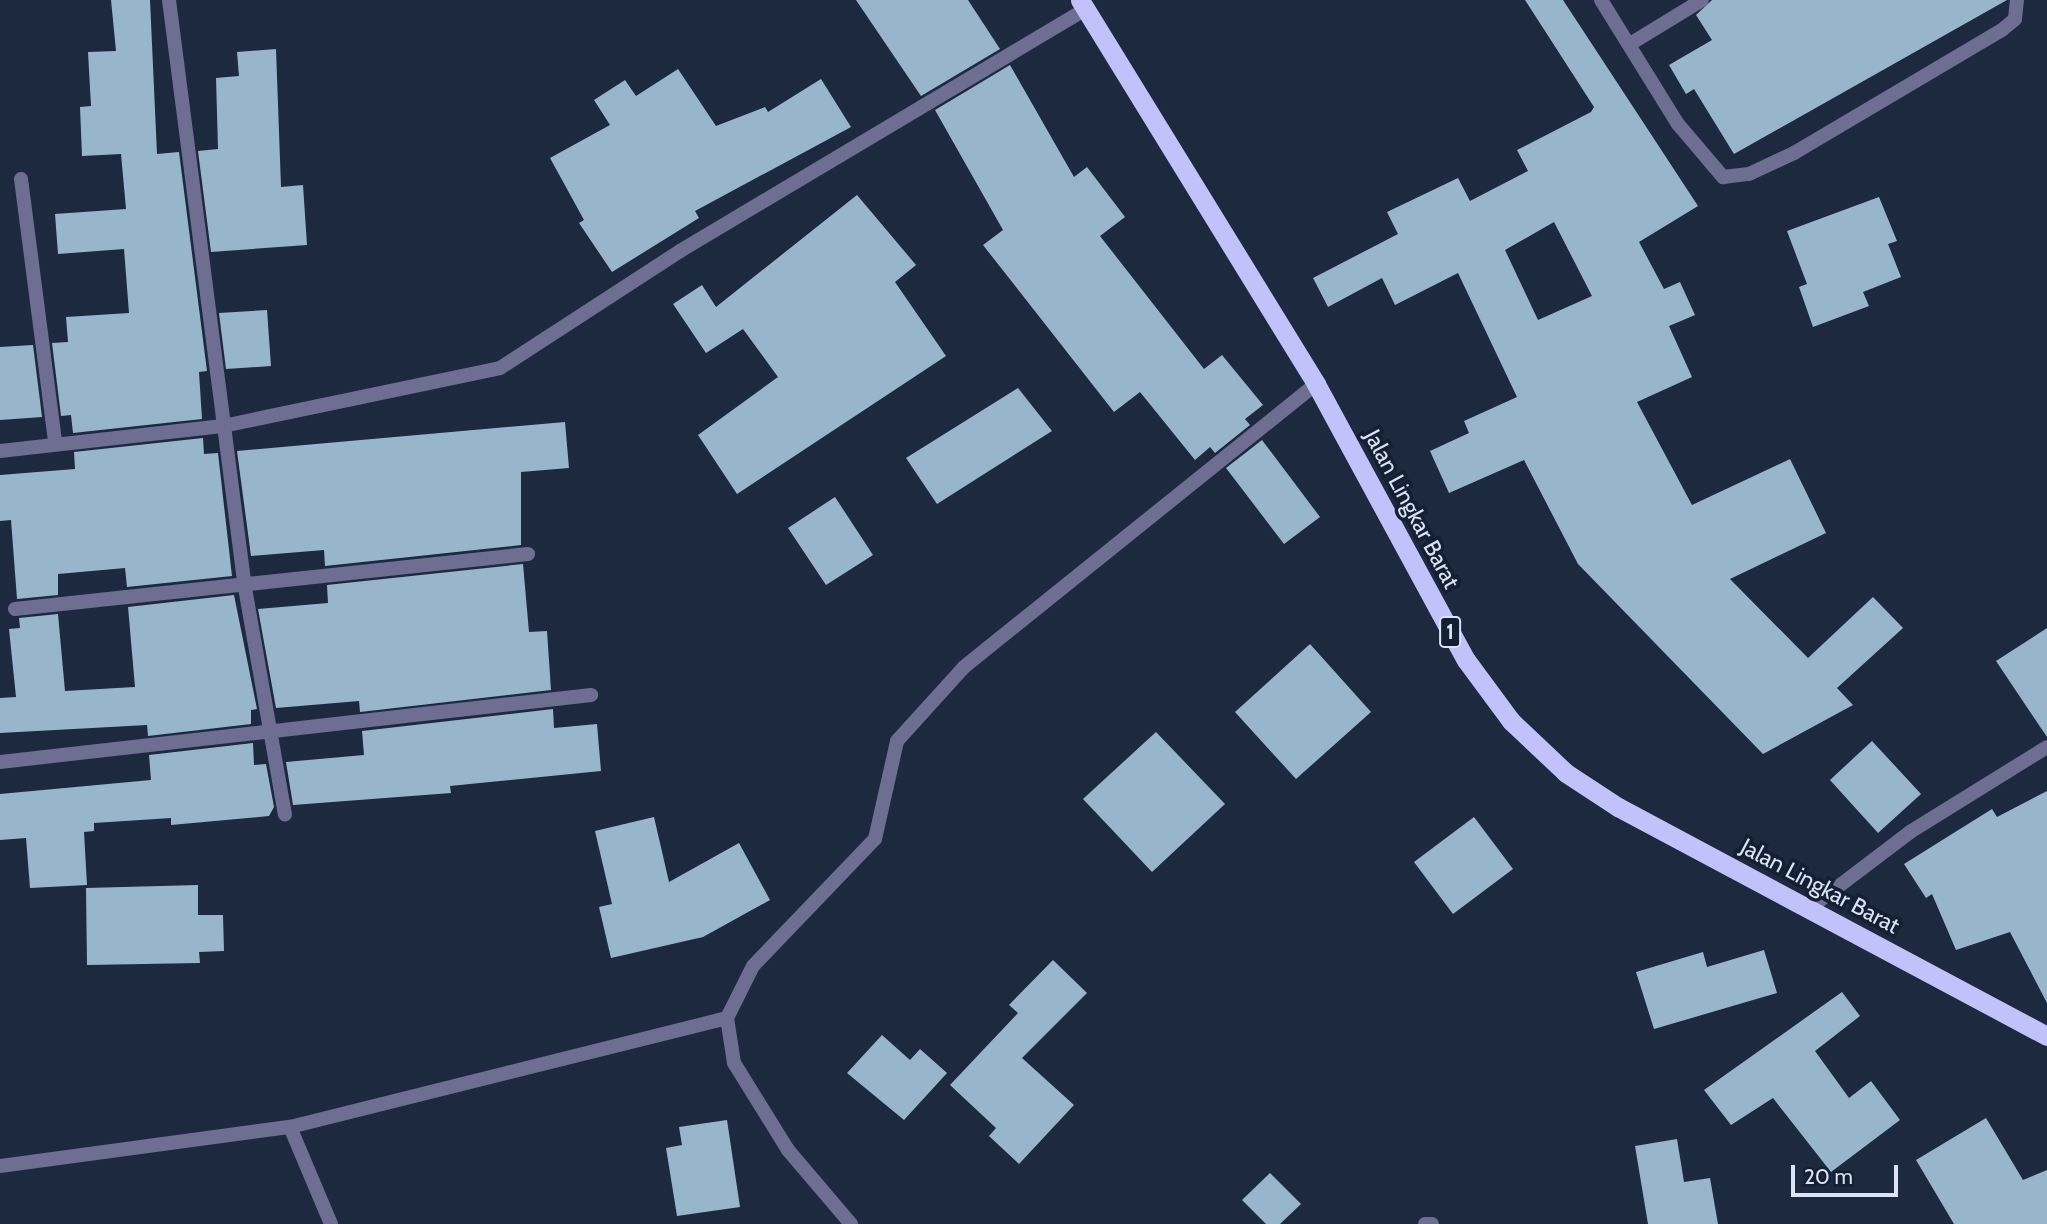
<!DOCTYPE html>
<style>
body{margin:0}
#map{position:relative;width:2047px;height:1224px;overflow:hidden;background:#1d293f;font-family:Cabin,sans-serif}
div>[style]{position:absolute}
.building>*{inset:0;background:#98b6cb}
.minor>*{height:14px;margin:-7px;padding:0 7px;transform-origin:7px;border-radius:7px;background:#6d6e92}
.trunk>*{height:19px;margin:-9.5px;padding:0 9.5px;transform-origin:9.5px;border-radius:9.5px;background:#c2c2fa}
span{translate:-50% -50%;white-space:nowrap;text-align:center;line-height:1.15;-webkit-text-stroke:7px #131f35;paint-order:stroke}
.shield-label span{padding:2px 5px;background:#131f35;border:2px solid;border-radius:5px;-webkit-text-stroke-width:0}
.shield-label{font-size:21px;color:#dbe4f2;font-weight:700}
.street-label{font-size:23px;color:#dbe4f2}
.scale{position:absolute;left:1791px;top:1165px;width:107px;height:32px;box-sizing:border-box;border:4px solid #dbe4f2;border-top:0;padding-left:9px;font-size:21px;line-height:24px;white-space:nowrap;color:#dbe4f2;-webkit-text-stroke:5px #131f35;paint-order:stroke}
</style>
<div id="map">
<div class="building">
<i style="clip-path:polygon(111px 0,150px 0,157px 154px,179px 152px,207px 371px,199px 372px,202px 419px,73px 433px,71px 415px,61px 416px,52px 343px,68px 342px,66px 317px,129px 313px,124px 249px,58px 254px,55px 214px,126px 209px,121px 154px,82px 156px,80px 107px,91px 106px,88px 52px,116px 51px)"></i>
<i style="clip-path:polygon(856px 0,968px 0,1000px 49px,921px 96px)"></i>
<i style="clip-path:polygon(evenodd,1525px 0,1563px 0,1698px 206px,1639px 242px,1664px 289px,1680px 282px,1695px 315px,1669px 326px,1692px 377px,1637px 402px,1692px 505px,1790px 459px,1826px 533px,1730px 579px,1808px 658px,1873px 597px,1903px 628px,1837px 688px,1853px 705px,1763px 754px,1578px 564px,1524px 460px,1449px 493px,1430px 451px,1469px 433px,1464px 421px,1517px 397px,1458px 273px,1395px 305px,1382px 278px,1328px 307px,1313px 278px,1398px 234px,1387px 212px,1458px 178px,1470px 201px,1528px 171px,1517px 150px,1591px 112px,1594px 107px,1525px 0,1554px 222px,1592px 296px,1538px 320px,1505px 250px,1554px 222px)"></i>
<i style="clip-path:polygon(1712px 0,2007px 0,1734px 154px,1694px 89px,1686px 94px,1669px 65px,1712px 40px,1696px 15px)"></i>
<i style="clip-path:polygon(276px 49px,281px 187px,303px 185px,307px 245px,211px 252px,198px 151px,218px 149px,216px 78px,239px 76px,237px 52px)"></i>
<i style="clip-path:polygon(1010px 65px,1074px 177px,1087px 167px,1125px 217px,1100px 236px,1204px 369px,1222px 355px,1263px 405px,1245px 419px,1250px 425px,1215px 453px,1210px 447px,1195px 460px,1140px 392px,1114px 412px,983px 245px,1003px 230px,935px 110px)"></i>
<i style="clip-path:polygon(678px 69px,716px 126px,765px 107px,768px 112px,821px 79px,851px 127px,695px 211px,699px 218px,612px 272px,579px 223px,584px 220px,550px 158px,610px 125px,594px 100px,625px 80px,636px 96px)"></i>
<i style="clip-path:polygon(857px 195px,916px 265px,895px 282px,946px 356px,737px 494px,698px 435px,778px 377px,743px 329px,706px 353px,673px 304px,702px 285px,716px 307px)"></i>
<i style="clip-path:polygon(1879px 197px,1897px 241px,1888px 244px,1901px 277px,1863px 292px,1869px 306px,1813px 327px,1799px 287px,1807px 284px,1787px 231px)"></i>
<i style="clip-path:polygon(267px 310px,271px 366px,226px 369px,219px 313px)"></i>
<i style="clip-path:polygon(33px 345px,42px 417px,0 420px,0 347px)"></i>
<i style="clip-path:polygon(1018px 388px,1052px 431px,937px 504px,906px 458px)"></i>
<i style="clip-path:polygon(565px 422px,569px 468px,521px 472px,521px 545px,325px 566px,324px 550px,251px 556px,237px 451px)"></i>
<i style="clip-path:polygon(203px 438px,204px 454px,218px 453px,232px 576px,127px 587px,125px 568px,58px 574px,58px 595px,17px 599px,11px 520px,0 521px,0 475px,75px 469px,74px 452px)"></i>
<i style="clip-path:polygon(1262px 440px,1320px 517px,1284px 544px,1226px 468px)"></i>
<i style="clip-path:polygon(835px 497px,873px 555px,826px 585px,788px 528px)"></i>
<i style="clip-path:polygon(523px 564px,529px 632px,547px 631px,551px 690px,360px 712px,359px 701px,276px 708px,258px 609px,328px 603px,327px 585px)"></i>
<i style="clip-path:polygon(234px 595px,257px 709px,251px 710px,251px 724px,148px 736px,147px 725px,0 733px,0 698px,16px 697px,9px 629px,20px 628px,19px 618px,58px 614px,65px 691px,135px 687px,128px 607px)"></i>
<i style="clip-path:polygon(2047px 628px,2047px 737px,1996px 661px)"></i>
<i style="clip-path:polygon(1310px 644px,1371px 712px,1296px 779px,1235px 712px)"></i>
<i style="clip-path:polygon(553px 709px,554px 728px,597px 724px,601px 771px,450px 786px,451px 793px,293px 805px,286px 762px,364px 755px,362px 731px)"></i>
<i style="clip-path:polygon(1156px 732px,1225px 804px,1152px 872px,1083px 799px)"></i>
<i style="clip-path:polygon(1872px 741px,1921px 794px,1878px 833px,1830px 780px)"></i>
<i style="clip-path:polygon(253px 743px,254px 765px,266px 764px,274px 807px,269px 816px,171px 825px,171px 818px,94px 823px,94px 831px,84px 832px,87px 885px,30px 888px,26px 838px,0 840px,0 794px,151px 780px,149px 755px)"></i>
<i style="clip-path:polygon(2047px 791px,2047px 1003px,2010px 932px,1956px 950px,1932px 894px,1926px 898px,1904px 864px,1992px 809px,1997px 817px)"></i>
<i style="clip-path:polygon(654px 817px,669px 882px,739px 843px,770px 900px,703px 937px,611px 958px,599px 907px,612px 904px,595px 831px)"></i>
<i style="clip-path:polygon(1474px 817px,1513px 869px,1453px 914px,1414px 862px)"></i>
<i style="clip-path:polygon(198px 885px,198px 915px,223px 915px,224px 951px,199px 952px,200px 963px,87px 965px,86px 888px)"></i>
<i style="clip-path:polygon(1764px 950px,1777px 993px,1654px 1029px,1636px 972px,1703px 952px,1707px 967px)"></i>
<i style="clip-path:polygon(1053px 960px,1087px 993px,1022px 1058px,1074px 1105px,1019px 1164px,989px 1136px,996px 1128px,950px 1085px,1018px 1013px,1009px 1005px)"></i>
<i style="clip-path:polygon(1842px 992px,1860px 1016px,1815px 1051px,1849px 1098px,1871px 1081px,1900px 1120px,1831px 1172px,1773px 1098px,1731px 1125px,1704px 1090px)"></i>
<i style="clip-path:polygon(882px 1035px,910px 1060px,920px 1049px,947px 1073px,904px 1120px,847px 1073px)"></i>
<i style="clip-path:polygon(1986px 1118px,2023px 1180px,2047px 1170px,2047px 1224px,1954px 1224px,1916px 1160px)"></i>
<i style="clip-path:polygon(727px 1120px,740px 1207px,677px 1216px,666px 1148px,682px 1145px,679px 1127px)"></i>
<i style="clip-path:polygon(1677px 1139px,1684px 1182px,1710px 1178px,1718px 1224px,1648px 1224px,1635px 1146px)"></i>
<i style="clip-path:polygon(1270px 1173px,1301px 1204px,1280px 1224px,1266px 1224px,1242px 1200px)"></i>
</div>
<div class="minor">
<i style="left:169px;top:0;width:593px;rotate:82.64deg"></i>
<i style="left:245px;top:588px;width:230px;rotate:80deg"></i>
<i style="left:1601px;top:0;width:146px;rotate:58.2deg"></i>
<i style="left:1678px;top:124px;width:70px;rotate:49.7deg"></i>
<i style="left:1723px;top:177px;width:26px;rotate:-7deg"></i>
<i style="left:1749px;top:174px;width:50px;rotate:-25deg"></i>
<i style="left:1794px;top:153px;width:242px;rotate:-30.6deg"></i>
<i style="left:2002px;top:30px;width:17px;rotate:-40deg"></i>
<i style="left:2015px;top:19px;width:19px;rotate:-84deg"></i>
<i style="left:1630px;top:44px;width:84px;rotate:-31.4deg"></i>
<i style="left:21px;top:179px;width:265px;rotate:82.6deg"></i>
<i style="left:0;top:451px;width:224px;rotate:-6.4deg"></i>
<i style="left:223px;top:426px;width:283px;rotate:-11.8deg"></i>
<i style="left:500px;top:368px;width:215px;rotate:-33deg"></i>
<i style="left:680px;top:251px;width:473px;rotate:-30.8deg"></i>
<i style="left:15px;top:609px;width:516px;rotate:-6.12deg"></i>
<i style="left:0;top:762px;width:595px;rotate:-6.47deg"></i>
<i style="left:1810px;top:908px;width:126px;rotate:-37.2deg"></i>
<i style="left:1910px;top:832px;width:161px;rotate:-31.8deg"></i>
<i style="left:0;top:1166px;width:293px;rotate:-7.7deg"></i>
<i style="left:331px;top:1224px;width:105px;rotate:-112.9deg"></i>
<i style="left:290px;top:1127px;width:450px;rotate:-14deg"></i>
<i style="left:851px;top:1224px;width:97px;rotate:-130.4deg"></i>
<i style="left:788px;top:1150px;width:102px;rotate:-121.8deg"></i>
<i style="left:734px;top:1063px;width:46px;rotate:-98.8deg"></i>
<i style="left:727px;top:1018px;width:58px;rotate:-63.4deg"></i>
<i style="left:753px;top:966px;width:176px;rotate:-46.2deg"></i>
<i style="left:875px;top:839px;width:100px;rotate:-77.3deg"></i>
<i style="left:897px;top:741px;width:100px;rotate:-47.8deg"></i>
<i style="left:964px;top:667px;width:452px;rotate:-38.8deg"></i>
<i style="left:1425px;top:1224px;width:7px"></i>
</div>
<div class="trunk">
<i style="left:1080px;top:0;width:451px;rotate:58.4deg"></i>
<i style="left:1316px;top:384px;width:314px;rotate:61.5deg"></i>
<i style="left:1466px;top:660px;width:76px;rotate:53.6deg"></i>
<i style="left:1511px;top:721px;width:76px;rotate:43.4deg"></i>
<i style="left:1566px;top:773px;width:62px;rotate:33.2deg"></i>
<i style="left:1618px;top:807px;width:486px;rotate:28.1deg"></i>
</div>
<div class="shield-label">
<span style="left:1450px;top:632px">1</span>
</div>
<div class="street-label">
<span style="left:1412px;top:509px;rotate:62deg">Jalan Lingkar Barat</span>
<span style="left:1820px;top:886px;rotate:28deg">Jalan Lingkar Barat</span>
</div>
<div class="scale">20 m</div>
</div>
